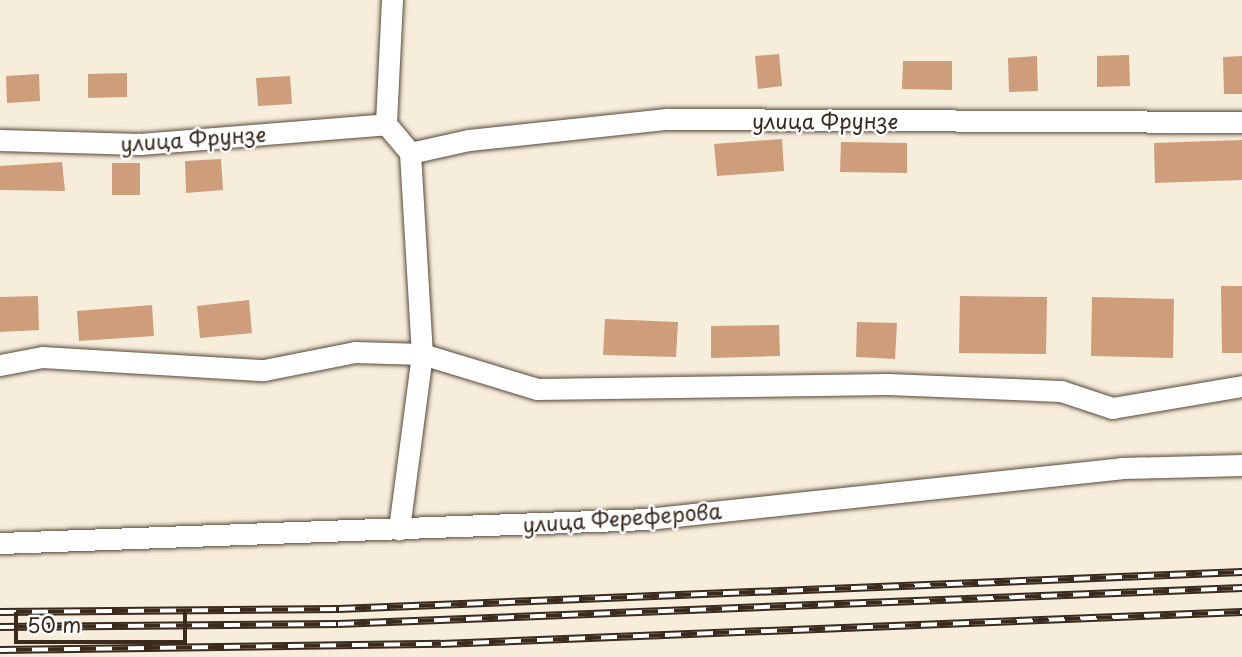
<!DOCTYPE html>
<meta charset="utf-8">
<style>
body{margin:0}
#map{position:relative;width:1242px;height:657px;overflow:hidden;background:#f7eddb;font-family:"Playpen Sans",sans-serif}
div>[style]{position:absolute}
.building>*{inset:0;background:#ce9d7c}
.roads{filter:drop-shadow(0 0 2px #57473a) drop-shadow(0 0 2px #57473a)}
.street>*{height:21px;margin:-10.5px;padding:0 10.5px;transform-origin:10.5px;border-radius:10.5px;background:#fff}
.rail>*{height:8px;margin-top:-4px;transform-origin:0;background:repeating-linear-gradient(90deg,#fff 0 16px,#3b2a1e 0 32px);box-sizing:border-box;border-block:2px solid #3b2a1e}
span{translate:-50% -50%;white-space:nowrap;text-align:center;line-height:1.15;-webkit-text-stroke:5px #fff;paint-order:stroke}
.street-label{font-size:21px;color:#3b2a1e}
.scale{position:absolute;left:14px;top:612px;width:173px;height:32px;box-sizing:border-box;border:4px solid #3b2a1e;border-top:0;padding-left:9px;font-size:21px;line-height:24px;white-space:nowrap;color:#3b2a1e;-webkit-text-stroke:5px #fff;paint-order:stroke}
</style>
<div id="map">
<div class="building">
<i style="clip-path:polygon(779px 54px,782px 86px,758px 89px,755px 56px)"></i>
<i style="clip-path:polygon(1129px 55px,1130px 86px,1097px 87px,1097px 56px)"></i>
<i style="clip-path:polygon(1037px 56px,1038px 91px,1009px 92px,1008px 58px)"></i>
<i style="clip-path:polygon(1242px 56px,1242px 94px,1224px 94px,1223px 57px)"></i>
<i style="clip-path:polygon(903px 61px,952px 61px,952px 90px,902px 89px)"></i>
<i style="clip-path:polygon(127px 73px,127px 97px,88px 98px,88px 74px)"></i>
<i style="clip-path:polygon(39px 74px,40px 101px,7px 103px,6px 76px)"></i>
<i style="clip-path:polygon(290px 76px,292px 104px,258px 106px,256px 78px)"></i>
<i style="clip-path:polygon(782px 139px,784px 171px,717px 176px,714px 144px)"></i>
<i style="clip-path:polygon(1242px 140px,1242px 180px,1155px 183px,1154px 143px)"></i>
<i style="clip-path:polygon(841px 142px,907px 143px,907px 173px,840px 172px)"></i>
<i style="clip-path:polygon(221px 159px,223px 190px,186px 193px,185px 161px)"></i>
<i style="clip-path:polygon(62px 162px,65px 191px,0 190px,0 166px)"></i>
<i style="clip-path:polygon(112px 163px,140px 163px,140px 195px,112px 195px)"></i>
<i style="clip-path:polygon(1221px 286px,1242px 286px,1242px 353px,1222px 353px)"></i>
<i style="clip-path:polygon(38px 296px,39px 330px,0 332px,0 297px)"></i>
<i style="clip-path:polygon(960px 296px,1047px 297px,1046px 354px,959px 353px)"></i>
<i style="clip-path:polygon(1092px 297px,1174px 299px,1173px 358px,1091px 356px)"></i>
<i style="clip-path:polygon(249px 300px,252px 333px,200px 338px,197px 306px)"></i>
<i style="clip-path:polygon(152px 305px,154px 336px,79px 341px,77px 311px)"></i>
<i style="clip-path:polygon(605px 319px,678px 322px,676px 357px,603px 355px)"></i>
<i style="clip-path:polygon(857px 322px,897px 323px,895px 359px,856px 357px)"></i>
<i style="clip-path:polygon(779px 325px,780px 356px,711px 358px,711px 326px)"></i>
</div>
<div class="roads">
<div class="street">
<i style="left:392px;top:0;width:124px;rotate:92.8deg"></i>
<i style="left:386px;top:124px;width:38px;rotate:50deg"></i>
<i style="left:410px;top:153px;width:201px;rotate:86.6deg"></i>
<i style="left:422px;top:354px;width:177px;rotate:97.5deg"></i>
<i style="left:0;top:140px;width:140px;rotate:1.6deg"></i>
<i style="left:140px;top:144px;width:247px;rotate:-4.6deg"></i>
<i style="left:410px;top:153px;width:60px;rotate:-12.4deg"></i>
<i style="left:469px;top:140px;width:199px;rotate:-6.1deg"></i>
<i style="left:667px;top:119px;width:575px;rotate:0.3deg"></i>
<i style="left:0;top:365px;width:43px;rotate:-10.8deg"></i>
<i style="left:42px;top:357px;width:222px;rotate:3.4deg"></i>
<i style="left:264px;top:370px;width:93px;rotate:-11.2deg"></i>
<i style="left:355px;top:352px;width:67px;rotate:1.7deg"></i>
<i style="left:422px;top:354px;width:120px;rotate:16.9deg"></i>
<i style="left:537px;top:389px;width:351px;rotate:-0.8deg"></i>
<i style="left:888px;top:384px;width:173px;rotate:2.3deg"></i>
<i style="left:1061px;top:391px;width:54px;rotate:18.4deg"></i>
<i style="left:1112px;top:408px;width:132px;rotate:-9.6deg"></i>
<i style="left:0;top:543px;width:647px;rotate:-2.12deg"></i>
<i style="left:647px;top:519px;width:477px;rotate:-6.1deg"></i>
<i style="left:1121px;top:468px;width:121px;rotate:-1.4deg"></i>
</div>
</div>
<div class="rail">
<i style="left:0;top:612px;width:339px;rotate:-0.5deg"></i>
<i style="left:339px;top:609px;width:904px;rotate:-2.35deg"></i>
<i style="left:0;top:627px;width:338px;rotate:-0.5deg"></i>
<i style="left:338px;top:624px;width:905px;rotate:-2.28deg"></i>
<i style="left:0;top:650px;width:441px;rotate:-0.8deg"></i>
<i style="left:441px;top:644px;width:802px;rotate:-2.29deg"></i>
</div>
<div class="street-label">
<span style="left:825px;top:120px">улица Фрунзе</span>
<span style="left:193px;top:138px;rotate:-4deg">улица Фрунзе</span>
<span style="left:622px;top:517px;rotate:-4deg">улица Фереферова</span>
</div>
<div class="scale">50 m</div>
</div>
